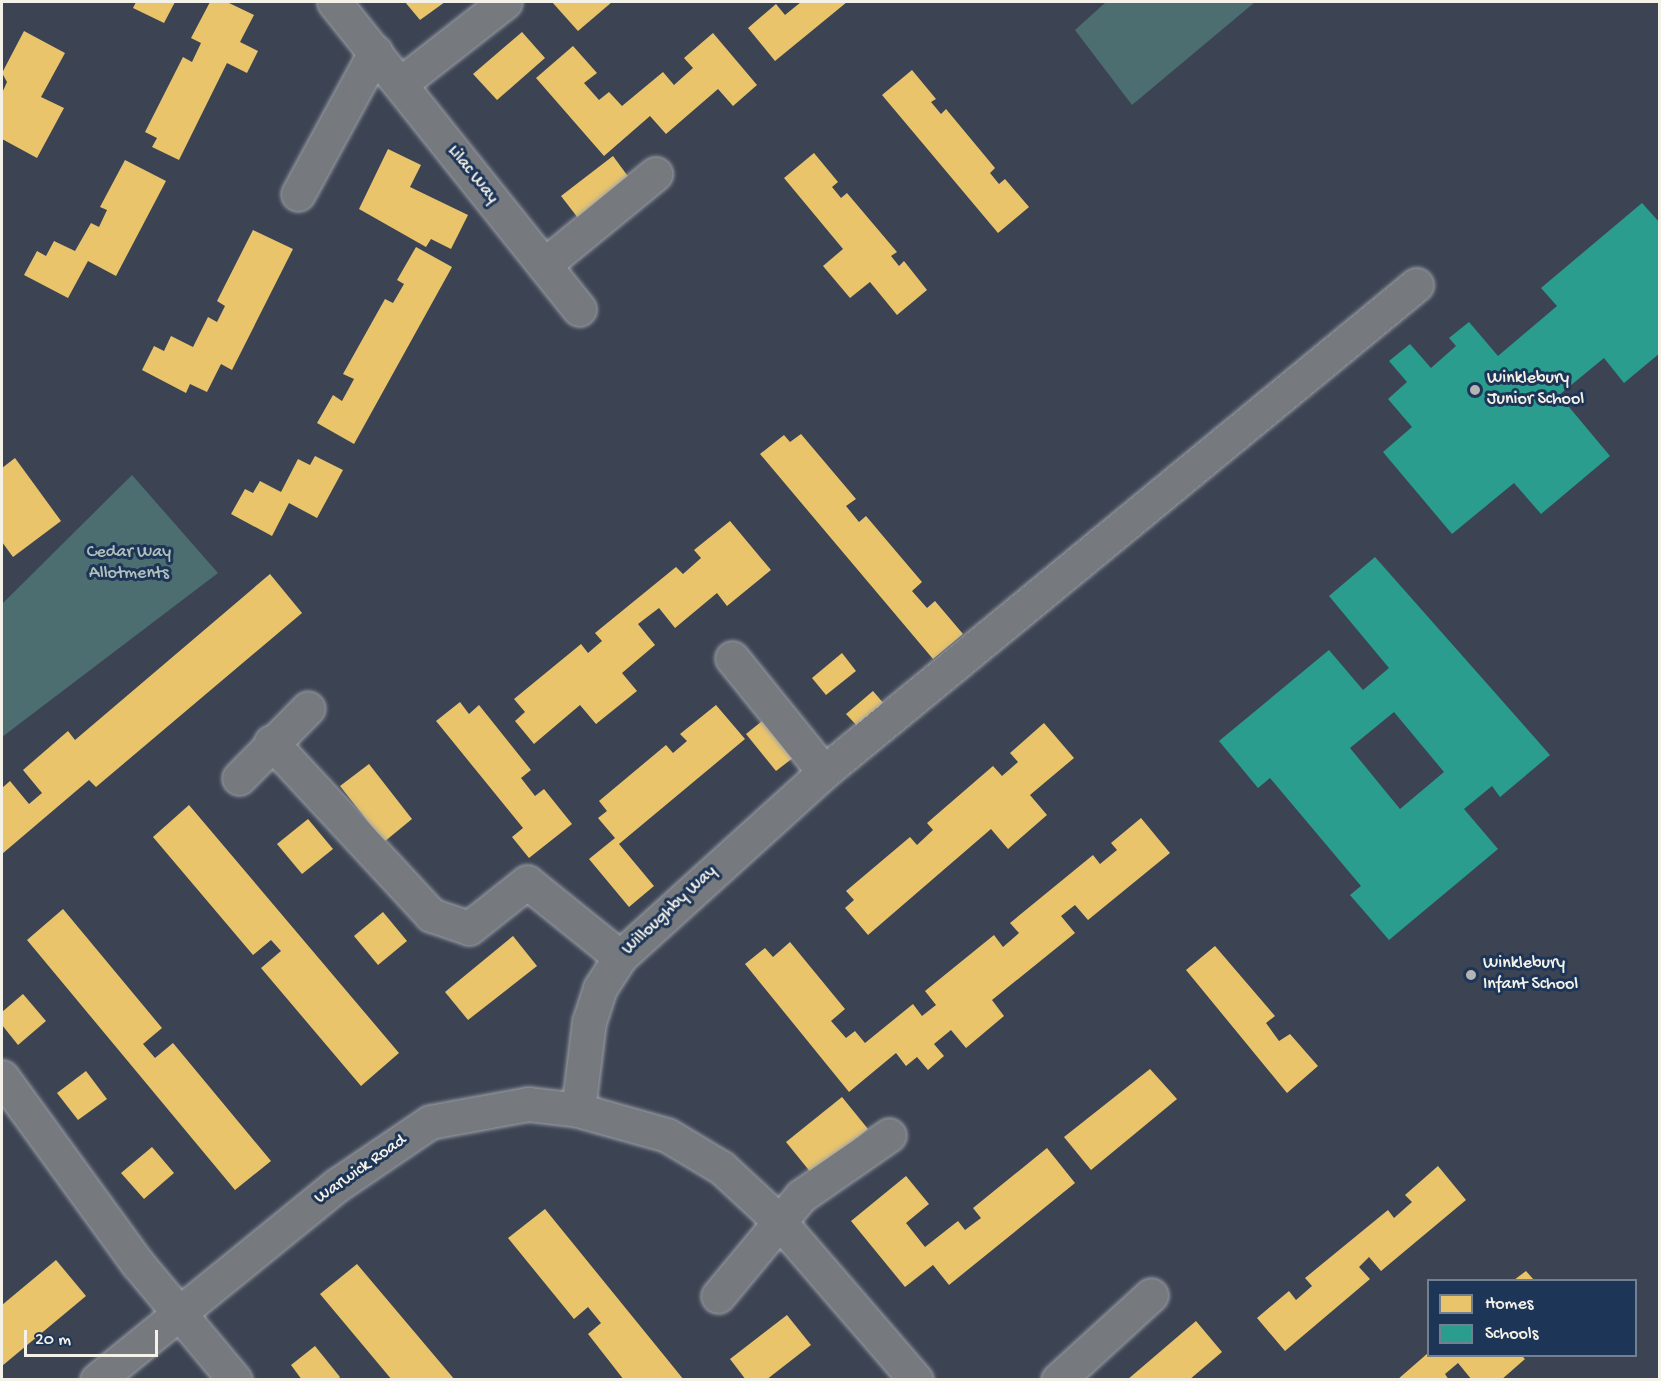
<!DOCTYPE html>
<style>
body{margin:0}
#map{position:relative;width:1661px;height:1381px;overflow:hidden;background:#3c4454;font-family:"Gochi Hand",sans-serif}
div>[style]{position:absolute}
.green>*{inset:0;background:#4c6e71}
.homes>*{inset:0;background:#e9c46a}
.schools>*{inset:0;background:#2a9d8f}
.roads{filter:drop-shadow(0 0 2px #9fa2a8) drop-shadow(0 0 2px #9fa2a8)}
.minor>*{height:33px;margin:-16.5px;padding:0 16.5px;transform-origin:16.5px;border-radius:16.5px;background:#767a7f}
.dots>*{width:16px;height:16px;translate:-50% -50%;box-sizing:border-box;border:3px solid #1d3557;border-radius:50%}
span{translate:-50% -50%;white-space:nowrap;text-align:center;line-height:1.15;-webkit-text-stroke:6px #1d3557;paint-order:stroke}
.street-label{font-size:18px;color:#f4f1e8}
.poi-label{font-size:18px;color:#f4f1e8}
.left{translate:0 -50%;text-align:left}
.park-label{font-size:18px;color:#b2bfba}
.frame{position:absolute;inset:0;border:3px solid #f4f1e8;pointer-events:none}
.legend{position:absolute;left:1427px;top:1279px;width:210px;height:78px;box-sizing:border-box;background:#1d3557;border:2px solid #738091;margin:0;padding:8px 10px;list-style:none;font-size:18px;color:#f4f1e8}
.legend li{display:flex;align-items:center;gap:12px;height:30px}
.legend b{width:30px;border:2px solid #738091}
.scale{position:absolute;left:24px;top:1330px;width:134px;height:27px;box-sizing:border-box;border:3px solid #f4f1e8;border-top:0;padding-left:8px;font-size:18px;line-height:21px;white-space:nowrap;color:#f4f1e8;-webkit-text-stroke:4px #1d3557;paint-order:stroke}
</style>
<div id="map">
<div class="green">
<i style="clip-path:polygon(1106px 2px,1255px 2px,1132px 105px,1075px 30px)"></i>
<i style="clip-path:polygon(132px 475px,218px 573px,2px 737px,2px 604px)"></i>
</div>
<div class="homes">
<i style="clip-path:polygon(136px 2px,175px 2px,164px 23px,133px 8px)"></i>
<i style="clip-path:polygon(210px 2px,227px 2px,254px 15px,240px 42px,258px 51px,247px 73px,227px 63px,179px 160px,152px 147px,157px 138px,145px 132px,183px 57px,192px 62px,201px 43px,191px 38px)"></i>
<i style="clip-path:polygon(405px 2px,445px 2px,420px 20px)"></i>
<i style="clip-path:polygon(552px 2px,612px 2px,578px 31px)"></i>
<i style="clip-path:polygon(801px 2px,847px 2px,775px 61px,748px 28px,776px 4px,785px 15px)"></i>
<i style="clip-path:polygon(24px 31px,65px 53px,41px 97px,64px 108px,37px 158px,2px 139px,2px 93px,7px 82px,2px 73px)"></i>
<i style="clip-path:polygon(522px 32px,545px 58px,497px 100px,473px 74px)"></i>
<i style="clip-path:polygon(713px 33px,757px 85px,733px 106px,718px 89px,666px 134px,650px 116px,604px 156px,536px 78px,573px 46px,597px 73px,584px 83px,599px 100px,609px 92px,622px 106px,663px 72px,674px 85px,693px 68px,684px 58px)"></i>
<i style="clip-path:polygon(912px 70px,936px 99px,931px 102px,941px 114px,946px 109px,995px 168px,990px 173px,999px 184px,1005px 179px,1029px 207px,998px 233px,882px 95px)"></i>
<i style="clip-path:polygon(388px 149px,421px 165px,410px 187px,468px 215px,451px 249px,431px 239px,426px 247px,359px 209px)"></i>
<i style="clip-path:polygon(814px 153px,838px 182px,832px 187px,841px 198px,847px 193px,897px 252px,891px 256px,899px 266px,904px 261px,927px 290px,897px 315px,870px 282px,850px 298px,823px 266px,843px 249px,784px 178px)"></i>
<i style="clip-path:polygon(613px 156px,630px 179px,578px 218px,561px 196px)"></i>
<i style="clip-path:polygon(125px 160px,166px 181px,116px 276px,88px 261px,68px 298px,24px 275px,37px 251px,46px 256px,54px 241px,75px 251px,91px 223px,99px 227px,107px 210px,100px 207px)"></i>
<i style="clip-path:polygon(253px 230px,293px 249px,232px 370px,221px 364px,207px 392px,190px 384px,186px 393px,142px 370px,154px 346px,164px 351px,171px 336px,193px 347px,208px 317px,217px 322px,225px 306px,217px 301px)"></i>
<i style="clip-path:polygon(416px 247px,452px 267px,354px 444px,317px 423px,333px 395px,342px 401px,354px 379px,343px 374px,385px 299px,393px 303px,404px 284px,397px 280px)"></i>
<i style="clip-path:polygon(801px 434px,856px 499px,846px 506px,859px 522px,866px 516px,922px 582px,912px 591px,927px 608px,935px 601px,963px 634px,933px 659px,760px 454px,784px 435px,790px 442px)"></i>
<i style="clip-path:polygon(315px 456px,343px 470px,317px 518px,289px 503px,272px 536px,231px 514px,245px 489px,253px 493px,260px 481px,281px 492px,298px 459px,310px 465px)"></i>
<i style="clip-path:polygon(15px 458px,61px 521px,13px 557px,2px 542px,2px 468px)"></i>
<i style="clip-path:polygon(730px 521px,771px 570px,727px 606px,717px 593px,675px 628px,659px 608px,638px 624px,655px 645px,622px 673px,637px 691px,596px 724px,580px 705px,534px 744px,515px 721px,525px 712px,514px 699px,581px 644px,588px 653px,602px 641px,595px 633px,676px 567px,683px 574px,701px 558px,694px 550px)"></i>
<i style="clip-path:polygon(270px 574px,302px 613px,96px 787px,89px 780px,2px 854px,2px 788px,10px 781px,29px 804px,42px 793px,23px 770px,68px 731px,75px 740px)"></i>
<i style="clip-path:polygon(842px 653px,856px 671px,826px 695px,812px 678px)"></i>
<i style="clip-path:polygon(873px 691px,885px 705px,859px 728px,846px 714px)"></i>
<i style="clip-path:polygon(460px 702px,469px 714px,479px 705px,531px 770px,521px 778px,535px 796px,544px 789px,572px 824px,529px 858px,512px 837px,523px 828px,436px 721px)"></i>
<i style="clip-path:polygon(716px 705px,745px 739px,619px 844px,654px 886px,629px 907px,589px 859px,615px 838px,598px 818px,607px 811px,599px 801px,666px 745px,673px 753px,687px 741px,680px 734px)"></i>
<i style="clip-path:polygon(772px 713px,802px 751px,776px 771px,746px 734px)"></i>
<i style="clip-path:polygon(1044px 723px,1074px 758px,1030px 795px,1047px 815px,1008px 849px,991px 829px,868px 935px,845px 908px,854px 900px,846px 891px,910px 837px,917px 845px,933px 830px,927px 823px,993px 766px,1002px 776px,1018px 762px,1010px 753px)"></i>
<i style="clip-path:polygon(369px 764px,412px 819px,384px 842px,340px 786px)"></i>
<i style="clip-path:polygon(189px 805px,399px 1053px,361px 1086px,261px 968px,281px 951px,271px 940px,253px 955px,153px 837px)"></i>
<i style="clip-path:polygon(1141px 818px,1170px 853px,1088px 920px,1075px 905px,1061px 916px,1075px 933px,992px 1000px,1004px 1016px,966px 1048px,951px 1030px,934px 1044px,944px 1056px,928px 1070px,917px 1057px,906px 1066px,896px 1053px,849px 1092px,745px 964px,765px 948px,773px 957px,790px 942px,845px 1009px,831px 1021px,846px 1038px,855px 1031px,865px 1043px,913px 1004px,922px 1016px,936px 1005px,925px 991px,994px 935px,1003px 947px,1019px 933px,1010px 923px,1093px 855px,1100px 864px,1117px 850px,1111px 843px)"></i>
<i style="clip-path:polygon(308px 819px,333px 849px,302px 874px,277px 844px)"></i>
<i style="clip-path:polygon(63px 909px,162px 1028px,143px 1044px,155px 1058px,173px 1043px,271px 1161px,235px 1190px,27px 940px)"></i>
<i style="clip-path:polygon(383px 912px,407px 941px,378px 965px,354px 936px)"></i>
<i style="clip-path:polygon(513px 936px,537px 966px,468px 1020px,445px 992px)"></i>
<i style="clip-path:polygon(1215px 946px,1275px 1016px,1266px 1023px,1279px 1041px,1290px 1034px,1318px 1066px,1287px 1093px,1186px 970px)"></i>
<i style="clip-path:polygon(23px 994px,46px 1021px,18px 1045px,2px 1025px,2px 1012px)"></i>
<i style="clip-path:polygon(1150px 1069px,1177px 1099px,1091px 1170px,1064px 1137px)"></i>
<i style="clip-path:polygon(86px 1071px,107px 1099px,78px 1120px,57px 1093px)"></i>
<i style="clip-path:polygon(842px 1097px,868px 1129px,812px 1174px,786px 1142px)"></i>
<i style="clip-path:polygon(152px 1147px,174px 1173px,144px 1199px,121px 1173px)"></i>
<i style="clip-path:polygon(1047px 1148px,1075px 1183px,949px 1285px,933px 1265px,905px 1287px,851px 1221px,906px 1176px,929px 1204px,906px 1223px,925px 1247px,958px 1221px,965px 1230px,981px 1218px,973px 1208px)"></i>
<i style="clip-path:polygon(1438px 1166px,1466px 1200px,1381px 1271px,1369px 1257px,1359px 1267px,1370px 1279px,1285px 1351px,1257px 1318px,1289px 1291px,1296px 1300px,1312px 1286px,1305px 1278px,1388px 1210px,1394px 1218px,1412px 1202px,1405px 1195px)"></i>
<i style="clip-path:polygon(545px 1209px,684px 1380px,624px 1380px,588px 1334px,601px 1323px,588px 1307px,574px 1319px,508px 1238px)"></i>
<i style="clip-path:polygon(56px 1260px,86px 1296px,2px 1366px,2px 1305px)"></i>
<i style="clip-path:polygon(357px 1264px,455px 1380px,392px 1380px,320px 1294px)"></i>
<i style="clip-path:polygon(1526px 1271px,1534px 1280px,1514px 1280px)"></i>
<i style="clip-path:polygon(787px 1315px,811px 1345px,766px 1380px,746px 1380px,730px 1359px)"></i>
<i style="clip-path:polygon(1196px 1321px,1222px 1352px,1189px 1380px,1127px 1380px)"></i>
<i style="clip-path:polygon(315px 1346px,340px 1377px,337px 1380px,302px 1380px,291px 1365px)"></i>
<i style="clip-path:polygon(1428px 1353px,1522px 1356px,1525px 1359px,1501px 1380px,1472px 1380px,1458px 1363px,1445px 1374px,1449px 1380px,1397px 1380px)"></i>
</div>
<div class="schools">
<i style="clip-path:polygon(1642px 203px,1660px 223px,1660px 353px,1624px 383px,1604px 358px,1559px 395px,1610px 456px,1541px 514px,1514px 483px,1452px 534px,1383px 452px,1412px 427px,1388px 399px,1407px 382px,1389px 361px,1410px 344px,1431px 368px,1456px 346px,1449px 338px,1469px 322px,1498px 356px,1557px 306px,1541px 288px)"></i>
<i style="clip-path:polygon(evenodd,1375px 557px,1550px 755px,1500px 797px,1492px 786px,1464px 809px,1498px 849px,1389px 940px,1350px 895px,1361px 886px,1270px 778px,1258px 788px,1219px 741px,1329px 650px,1363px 690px,1389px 668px,1329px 596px,1375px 557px,1394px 712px,1444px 772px,1400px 809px,1350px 748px,1394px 712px)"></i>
</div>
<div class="roads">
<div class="minor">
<i style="left:334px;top:2px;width:393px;rotate:51.4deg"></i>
<i style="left:400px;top:84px;width:133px;rotate:-38deg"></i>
<i style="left:298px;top:194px;width:162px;rotate:-61.5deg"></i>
<i style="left:544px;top:265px;width:144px;rotate:-39.3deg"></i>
<i style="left:732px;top:658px;width:146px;rotate:51.1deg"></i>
<i style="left:271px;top:742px;width:236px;rotate:47.2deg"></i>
<i style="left:431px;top:915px;width:40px;rotate:18.9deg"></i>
<i style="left:469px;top:928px;width:74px;rotate:-38.4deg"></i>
<i style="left:527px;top:882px;width:119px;rotate:38.9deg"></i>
<i style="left:239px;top:778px;width:98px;rotate:-45.4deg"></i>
<i style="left:2px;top:1077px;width:231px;rotate:54deg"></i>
<i style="left:138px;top:1264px;width:151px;rotate:50.1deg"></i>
<i style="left:578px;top:1110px;width:89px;rotate:-82.9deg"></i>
<i style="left:589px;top:1022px;width:36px;rotate:-72deg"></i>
<i style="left:600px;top:988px;width:37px;rotate:-57deg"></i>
<i style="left:620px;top:957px;width:275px;rotate:-42.2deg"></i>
<i style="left:824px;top:772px;width:767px;rotate:-39.44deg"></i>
<i style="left:718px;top:1296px;width:130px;rotate:-50.3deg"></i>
<i style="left:801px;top:1196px;width:107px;rotate:-34.7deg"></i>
<i style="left:97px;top:1380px;width:309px;rotate:-39.1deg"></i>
<i style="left:337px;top:1185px;width:112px;rotate:-34.1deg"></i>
<i style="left:430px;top:1122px;width:100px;rotate:-10.4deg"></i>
<i style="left:528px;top:1104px;width:50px;rotate:6.8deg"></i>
<i style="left:578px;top:1110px;width:92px;rotate:15.7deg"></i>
<i style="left:667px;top:1135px;width:64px;rotate:31deg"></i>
<i style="left:722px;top:1168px;width:76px;rotate:42.9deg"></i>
<i style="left:778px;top:1220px;width:211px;rotate:49.2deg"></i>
<i style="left:1058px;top:1380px;width:126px;rotate:-42.4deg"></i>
</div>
</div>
<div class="dots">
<i style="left:1475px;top:390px;background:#b4b4b4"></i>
<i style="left:1471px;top:975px;background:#b4b4b4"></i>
</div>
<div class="street-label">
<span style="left:472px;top:175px;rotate:51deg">Lilac Way</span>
<span style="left:670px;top:911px;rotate:-43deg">Willoughby Way</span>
<span style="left:361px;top:1170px;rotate:-35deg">Warwick Road</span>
</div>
<div class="poi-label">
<span class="left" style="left:1487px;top:390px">Winklebury<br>Junior School</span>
<span class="left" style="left:1483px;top:975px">Winklebury<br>Infant School</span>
</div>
<div class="park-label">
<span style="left:129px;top:564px">Cedar Way<br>Allotments</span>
</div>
<div class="frame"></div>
<ul class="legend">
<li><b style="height:16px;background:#e9c46a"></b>Homes</li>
<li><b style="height:16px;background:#2a9d8f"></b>Schools</li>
</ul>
<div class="scale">20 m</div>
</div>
